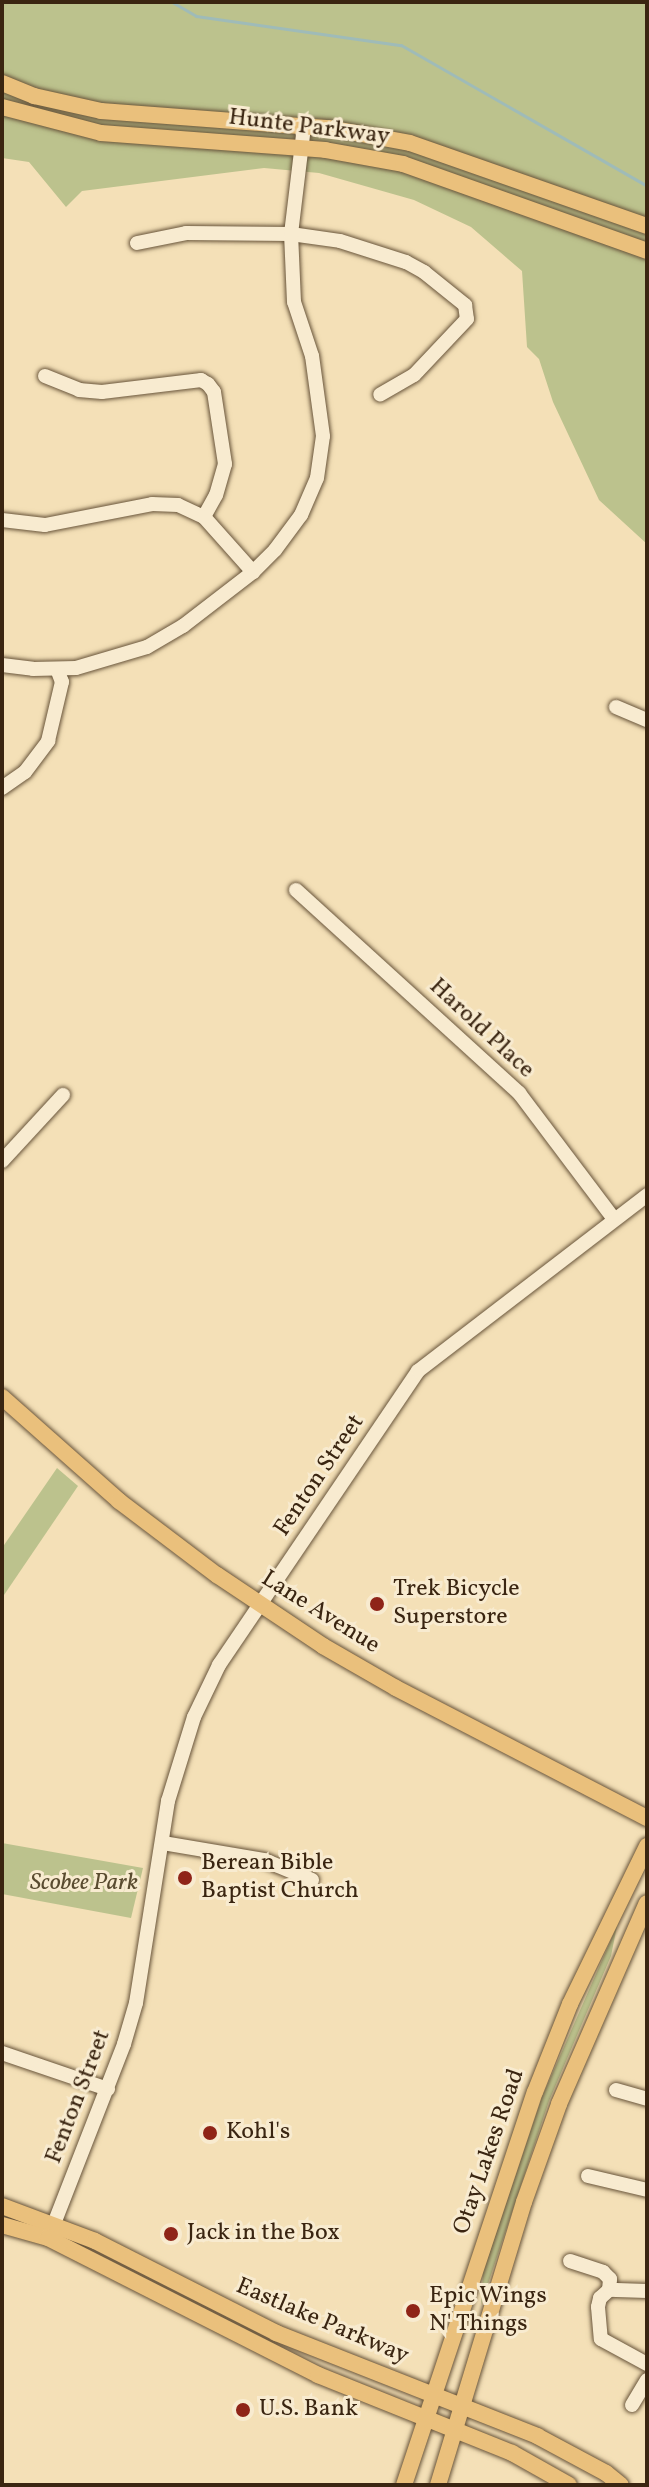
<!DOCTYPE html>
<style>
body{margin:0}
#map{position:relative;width:649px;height:2487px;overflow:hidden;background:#f4e0b7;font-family:Vollkorn,serif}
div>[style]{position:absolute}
.green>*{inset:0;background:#bcc28d}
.stream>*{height:3px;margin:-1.5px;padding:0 1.5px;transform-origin:1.5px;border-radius:1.5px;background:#9fbbb8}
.roads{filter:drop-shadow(0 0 2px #68543a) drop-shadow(0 0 2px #68543a)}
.minor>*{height:14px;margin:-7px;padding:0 7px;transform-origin:7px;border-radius:7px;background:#f8ebd0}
.major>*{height:16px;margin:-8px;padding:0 8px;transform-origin:8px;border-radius:8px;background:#eac07c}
.dots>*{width:22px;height:22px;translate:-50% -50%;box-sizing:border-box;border:4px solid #f8ebd0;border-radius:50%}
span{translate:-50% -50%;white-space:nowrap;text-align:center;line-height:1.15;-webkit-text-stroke:6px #f8ebd0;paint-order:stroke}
.street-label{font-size:24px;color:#3a2511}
.poi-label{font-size:24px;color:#3a2511}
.left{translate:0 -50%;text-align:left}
.park-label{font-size:24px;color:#5a4c30;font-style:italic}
.frame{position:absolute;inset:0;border:4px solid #3a2511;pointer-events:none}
</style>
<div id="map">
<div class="green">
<i style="clip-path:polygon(2px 2px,647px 2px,647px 544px,599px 500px,553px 402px,539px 359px,527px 347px,522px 271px,471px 227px,414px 200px,319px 173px,264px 168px,82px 191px,66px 207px,29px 162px,2px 158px)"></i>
<i style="clip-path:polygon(57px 1468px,78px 1486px,2px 1598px,2px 1548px)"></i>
<i style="clip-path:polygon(2px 1843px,143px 1868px,131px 1918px,2px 1894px)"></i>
<i style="clip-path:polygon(617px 1926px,611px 1956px,549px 2101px,481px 2305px,483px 2272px,542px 2097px)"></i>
</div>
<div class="stream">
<i style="left:172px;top:2px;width:28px;rotate:30deg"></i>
<i style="left:196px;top:16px;width:207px;rotate:8.1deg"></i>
<i style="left:401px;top:45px;width:284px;rotate:29.8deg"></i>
</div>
<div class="roads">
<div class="minor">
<i style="left:137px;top:243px;width:50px;rotate:-11.5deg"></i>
<i style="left:186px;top:233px;width:105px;rotate:0.5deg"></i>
<i style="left:291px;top:234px;width:49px;rotate:8.1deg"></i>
<i style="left:340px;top:241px;width:69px;rotate:17.7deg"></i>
<i style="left:406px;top:262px;width:21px;rotate:29deg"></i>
<i style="left:424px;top:272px;width:53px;rotate:38.8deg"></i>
<i style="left:465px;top:305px;width:14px;rotate:82deg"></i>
<i style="left:467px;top:319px;width:77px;rotate:133.4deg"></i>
<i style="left:414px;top:375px;width:39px;rotate:150deg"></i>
<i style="left:45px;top:376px;width:37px;rotate:22deg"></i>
<i style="left:79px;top:390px;width:23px;rotate:5deg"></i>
<i style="left:102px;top:392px;width:100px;rotate:-6.9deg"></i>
<i style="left:201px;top:380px;width:8px;rotate:30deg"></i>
<i style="left:208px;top:384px;width:10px;rotate:53deg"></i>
<i style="left:214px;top:392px;width:73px;rotate:81.3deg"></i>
<i style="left:225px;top:464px;width:32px;rotate:106deg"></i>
<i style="left:216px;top:495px;width:25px;rotate:119deg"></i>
<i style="left:2px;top:520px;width:43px;rotate:6.6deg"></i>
<i style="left:45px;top:525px;width:109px;rotate:-11.1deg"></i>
<i style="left:152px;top:504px;width:26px;rotate:2deg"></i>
<i style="left:178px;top:505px;width:29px;rotate:25deg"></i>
<i style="left:204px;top:517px;width:74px;rotate:48.3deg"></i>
<i style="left:2px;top:665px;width:31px;rotate:7deg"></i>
<i style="left:33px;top:669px;width:43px;rotate:-1.3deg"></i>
<i style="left:76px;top:668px;width:74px;rotate:-16.5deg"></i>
<i style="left:147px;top:647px;width:42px;rotate:-30.3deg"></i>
<i style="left:183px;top:626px;width:88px;rotate:-37.6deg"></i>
<i style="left:253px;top:572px;width:31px;rotate:-45deg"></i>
<i style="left:275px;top:550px;width:44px;rotate:-53.4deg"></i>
<i style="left:301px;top:515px;width:40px;rotate:-66.6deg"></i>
<i style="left:317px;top:478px;width:42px;rotate:-81.9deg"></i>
<i style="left:323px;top:436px;width:81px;rotate:-97.8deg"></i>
<i style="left:312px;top:356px;width:57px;rotate:-108.4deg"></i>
<i style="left:294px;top:302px;width:68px;rotate:-92.5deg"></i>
<i style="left:291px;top:234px;width:109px;rotate:-83.1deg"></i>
<i style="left:616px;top:707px;width:34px;rotate:23deg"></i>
<i style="left:2px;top:788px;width:28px;rotate:-35deg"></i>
<i style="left:25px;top:772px;width:39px;rotate:-53deg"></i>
<i style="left:48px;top:741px;width:61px;rotate:-76.7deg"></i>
<i style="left:62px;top:682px;width:14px;rotate:-111deg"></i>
<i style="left:296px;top:890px;width:302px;rotate:42.3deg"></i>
<i style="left:519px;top:1093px;width:158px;rotate:53deg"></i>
<i style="left:2px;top:1161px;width:90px;rotate:-47.3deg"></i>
<i style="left:163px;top:1843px;width:102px;rotate:9.6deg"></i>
<i style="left:264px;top:1860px;width:52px;rotate:22.6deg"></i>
<i style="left:2px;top:2053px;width:112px;rotate:18.8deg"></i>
<i style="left:616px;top:2090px;width:32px;rotate:16deg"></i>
<i style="left:588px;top:2176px;width:61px;rotate:13.3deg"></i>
<i style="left:50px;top:2234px;width:204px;rotate:-68.7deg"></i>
<i style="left:124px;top:2044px;width:43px;rotate:-73.7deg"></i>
<i style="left:136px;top:2003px;width:205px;rotate:-81deg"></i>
<i style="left:168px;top:1801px;width:88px;rotate:-72.8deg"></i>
<i style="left:194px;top:1717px;width:58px;rotate:-64.3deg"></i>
<i style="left:219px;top:1665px;width:355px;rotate:-55.9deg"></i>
<i style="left:418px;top:1371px;width:289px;rotate:-37.5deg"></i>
<i style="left:570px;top:2261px;width:35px;rotate:18deg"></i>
<i style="left:603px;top:2272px;width:10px;rotate:45deg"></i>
<i style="left:610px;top:2279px;width:11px;rotate:95deg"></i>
<i style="left:647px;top:2291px;width:38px;rotate:-178deg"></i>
<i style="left:609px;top:2290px;width:12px;rotate:138deg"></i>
<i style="left:600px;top:2298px;width:9px;rotate:103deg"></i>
<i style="left:598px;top:2307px;width:32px;rotate:85deg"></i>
<i style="left:601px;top:2339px;width:52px;rotate:28.5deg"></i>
<i style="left:632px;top:2405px;width:29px;rotate:-59deg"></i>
</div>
<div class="major">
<i style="left:2px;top:83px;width:35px;rotate:22deg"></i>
<i style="left:34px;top:96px;width:69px;rotate:12.6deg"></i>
<i style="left:101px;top:111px;width:229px;rotate:4.3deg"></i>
<i style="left:329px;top:128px;width:82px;rotate:10.5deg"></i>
<i style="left:410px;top:143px;width:251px;rotate:19.3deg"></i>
<i style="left:2px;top:107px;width:102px;rotate:14.7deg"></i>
<i style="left:101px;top:133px;width:225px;rotate:4.3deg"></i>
<i style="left:325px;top:150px;width:79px;rotate:10.2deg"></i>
<i style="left:403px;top:164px;width:259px;rotate:19.6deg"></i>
<i style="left:2px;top:1397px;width:157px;rotate:41.6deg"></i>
<i style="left:119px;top:1501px;width:123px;rotate:37.1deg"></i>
<i style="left:217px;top:1575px;width:128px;rotate:33.8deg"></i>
<i style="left:323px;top:1646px;width:84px;rotate:29.9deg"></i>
<i style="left:396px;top:1688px;width:283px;rotate:27.4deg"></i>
<i style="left:2px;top:2206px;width:99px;rotate:20.6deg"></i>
<i style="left:95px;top:2241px;width:203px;rotate:26.9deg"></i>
<i style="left:276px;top:2333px;width:281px;rotate:21.5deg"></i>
<i style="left:537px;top:2436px;width:78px;rotate:28.2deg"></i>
<i style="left:606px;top:2473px;width:19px;rotate:39deg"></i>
<i style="left:2px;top:2225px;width:48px;rotate:15.8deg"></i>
<i style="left:48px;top:2238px;width:303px;rotate:26.9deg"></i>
<i style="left:318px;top:2375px;width:209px;rotate:21.9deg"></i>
<i style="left:512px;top:2453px;width:65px;rotate:29.3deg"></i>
<i style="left:404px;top:2485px;width:414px;rotate:-71.6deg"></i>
<i style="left:535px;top:2092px;width:95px;rotate:-68.3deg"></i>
<i style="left:570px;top:2004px;width:176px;rotate:-64deg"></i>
<i style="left:438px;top:2485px;width:296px;rotate:-73.1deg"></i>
<i style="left:524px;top:2202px;width:104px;rotate:-70.3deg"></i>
<i style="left:559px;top:2104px;width:219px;rotate:-66.4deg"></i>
</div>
</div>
<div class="dots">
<i style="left:377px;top:1604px;background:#8f2418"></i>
<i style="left:185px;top:1878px;background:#8f2418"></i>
<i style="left:210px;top:2133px;background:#8f2418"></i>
<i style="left:171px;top:2234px;background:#8f2418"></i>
<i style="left:413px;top:2311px;background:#8f2418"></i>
<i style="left:243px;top:2410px;background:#8f2418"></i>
</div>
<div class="street-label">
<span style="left:309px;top:128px;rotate:7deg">Hunte Parkway</span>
<span style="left:481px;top:1029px;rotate:43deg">Harold Place</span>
<span style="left:320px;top:1476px;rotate:-56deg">Fenton Street</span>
<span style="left:320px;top:1613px;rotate:32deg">Lane Avenue</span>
<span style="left:79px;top:2097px;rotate:-69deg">Fenton Street</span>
<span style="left:490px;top:2152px;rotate:-71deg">Otay Lakes Road</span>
<span style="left:322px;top:2322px;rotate:23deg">Eastlake Parkway</span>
</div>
<div class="poi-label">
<span class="left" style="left:393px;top:1604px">Trek Bicycle<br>Superstore</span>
<span class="left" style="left:201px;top:1878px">Berean Bible<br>Baptist Church</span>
<span class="left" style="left:226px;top:2133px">Kohl's</span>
<span class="left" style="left:187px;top:2234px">Jack in the Box</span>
<span class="left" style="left:429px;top:2311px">Epic Wings<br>N' Things</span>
<span class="left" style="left:259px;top:2410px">U.S. Bank</span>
</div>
<div class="park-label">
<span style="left:84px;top:1884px">Scobee Park</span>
</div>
<div class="frame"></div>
</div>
